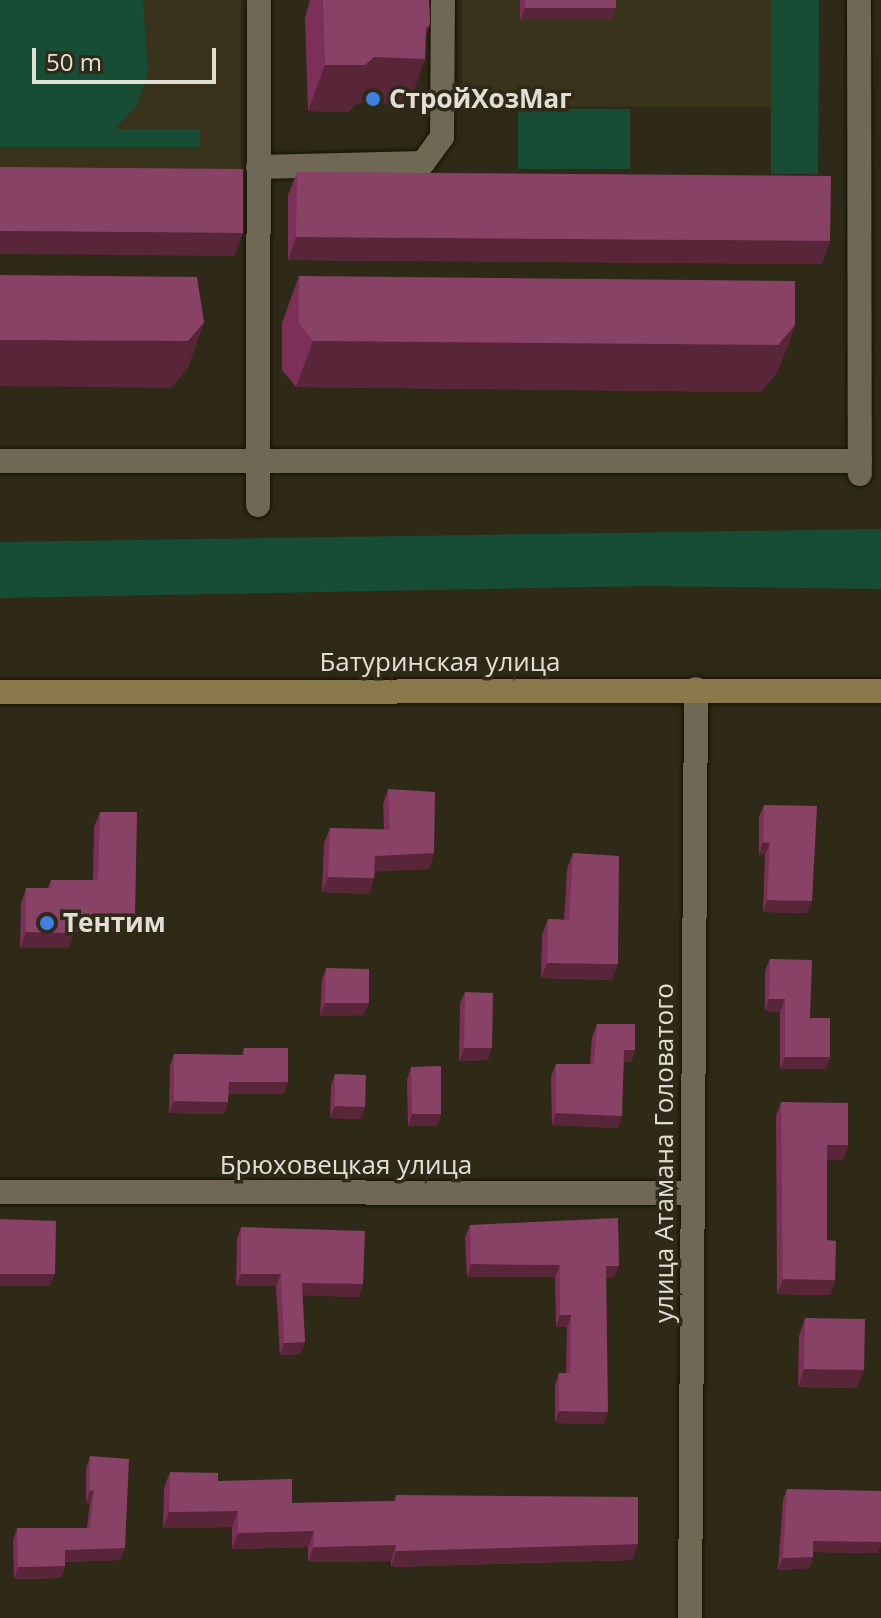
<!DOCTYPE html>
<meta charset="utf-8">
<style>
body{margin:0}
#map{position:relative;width:881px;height:1618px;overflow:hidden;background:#2f2a18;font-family:"Open Sans",sans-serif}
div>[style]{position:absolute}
.built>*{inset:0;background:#3a331b}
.green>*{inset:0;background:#174d35}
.roads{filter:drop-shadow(0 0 2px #171203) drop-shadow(0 0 2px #171203)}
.street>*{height:24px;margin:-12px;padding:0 12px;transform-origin:12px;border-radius:12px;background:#6e6855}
.secondary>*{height:24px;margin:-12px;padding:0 12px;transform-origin:12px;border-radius:12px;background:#89784a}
.wall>*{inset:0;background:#7c2f58}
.shaded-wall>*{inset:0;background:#582539}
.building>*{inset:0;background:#874266}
.dots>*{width:22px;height:22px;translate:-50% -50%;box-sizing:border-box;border:4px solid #2f2a18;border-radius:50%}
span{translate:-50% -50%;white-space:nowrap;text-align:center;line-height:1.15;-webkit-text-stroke:7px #2f2a18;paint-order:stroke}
.poi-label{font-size:26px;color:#e2dfd4;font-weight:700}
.left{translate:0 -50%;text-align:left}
.street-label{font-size:26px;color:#e2dfd4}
.scale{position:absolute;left:32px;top:48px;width:184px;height:36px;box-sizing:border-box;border:4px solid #e2dfd4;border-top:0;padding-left:10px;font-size:24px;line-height:28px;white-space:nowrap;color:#e2dfd4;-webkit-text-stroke:6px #2f2a18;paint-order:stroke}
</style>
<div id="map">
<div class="built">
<i style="clip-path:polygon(0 0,241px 0,241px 174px,0 171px)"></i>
<i style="clip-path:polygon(462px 0,771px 0,771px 107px,462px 106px)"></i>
</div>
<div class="green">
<i style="clip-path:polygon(0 0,143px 0,148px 72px,137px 105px,115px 129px,200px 129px,200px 147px,0 147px)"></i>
<i style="clip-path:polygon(771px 0,819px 0,818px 174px,771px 174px)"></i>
<i style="clip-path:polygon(518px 109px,630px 109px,630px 169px,518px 169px)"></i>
<i style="clip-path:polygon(881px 529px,881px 589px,649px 586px,0 598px,0 542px)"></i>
</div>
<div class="roads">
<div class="street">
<i style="left:859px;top:0;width:474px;rotate:89.9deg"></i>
<i style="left:258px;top:167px;width:165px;rotate:-1.4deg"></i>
<i style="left:423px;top:163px;width:32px;rotate:-54deg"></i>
<i style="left:442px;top:137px;width:137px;rotate:-89.6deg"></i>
<i style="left:0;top:461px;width:860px"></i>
<i style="left:258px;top:505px;width:505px;rotate:-89.89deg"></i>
<i style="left:0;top:1192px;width:691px;rotate:0.08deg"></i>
<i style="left:690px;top:1618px;width:929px;rotate:-89.63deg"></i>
</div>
<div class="secondary">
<i style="left:0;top:692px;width:881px;rotate:-0.07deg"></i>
</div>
</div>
<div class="wall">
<i style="clip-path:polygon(310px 0,429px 0,430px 24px,425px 38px,425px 59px,408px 105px,357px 103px,348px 112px,308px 111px,305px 18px)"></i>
<i style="clip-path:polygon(520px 0,616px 0,612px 20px,520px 20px)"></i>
<i style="clip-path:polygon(297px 172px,822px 264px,288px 260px,288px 195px)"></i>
<i style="clip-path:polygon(299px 276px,795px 325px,778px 371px,761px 392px,296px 387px,282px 370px,282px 323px)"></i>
<i style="clip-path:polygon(388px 789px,434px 853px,429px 869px,375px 871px,374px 878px,369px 894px,322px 892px,324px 843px,330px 828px,384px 829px,383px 804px)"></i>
<i style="clip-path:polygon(764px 805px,807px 913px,763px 912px,765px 855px,759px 855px,759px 817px)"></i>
<i style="clip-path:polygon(100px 812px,135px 917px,130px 933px,74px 932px,68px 948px,20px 948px,21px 904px,26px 888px,48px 888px,51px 880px,93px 880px,94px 827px)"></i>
<i style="clip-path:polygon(573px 853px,612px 980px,541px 978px,542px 935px,548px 919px,564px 920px,567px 869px)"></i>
<i style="clip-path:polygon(770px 959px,830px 1057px,826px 1069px,780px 1069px,780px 1012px,765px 1011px,765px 971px)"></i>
<i style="clip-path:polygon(326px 968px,364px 1015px,320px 1016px,322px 980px)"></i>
<i style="clip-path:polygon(465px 992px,488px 1060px,459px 1061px,460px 1004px)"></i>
<i style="clip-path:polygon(597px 1024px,635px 1050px,631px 1062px,624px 1062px,618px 1128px,552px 1125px,551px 1077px,556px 1064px,590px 1064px,592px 1037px)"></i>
<i style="clip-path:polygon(244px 1048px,288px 1082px,283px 1094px,228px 1094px,224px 1114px,169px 1113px,170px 1066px,174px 1054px,242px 1055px)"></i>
<i style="clip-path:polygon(411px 1067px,437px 1126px,408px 1126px,407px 1080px)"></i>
<i style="clip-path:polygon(335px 1074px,361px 1119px,330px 1118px,331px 1086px)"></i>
<i style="clip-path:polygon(781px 1102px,848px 1145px,843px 1160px,827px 1159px,827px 1240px,835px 1280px,830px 1295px,777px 1294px,776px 1116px)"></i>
<i style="clip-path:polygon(470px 1225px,614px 1278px,606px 1278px,604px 1424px,555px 1423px,555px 1385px,559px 1373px,566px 1373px,567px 1327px,556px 1327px,555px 1277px,467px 1277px,465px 1237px)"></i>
<i style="clip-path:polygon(241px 1227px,359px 1297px,302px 1295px,305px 1342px,300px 1354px,280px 1355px,276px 1286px,236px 1286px,237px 1239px)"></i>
<i style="clip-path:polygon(805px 1318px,857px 1388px,798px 1387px,799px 1336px)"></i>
<i style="clip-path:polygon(90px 1456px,125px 1548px,120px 1560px,65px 1562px,65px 1566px,61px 1578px,14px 1579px,13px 1541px,17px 1528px,87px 1528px,90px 1503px,86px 1503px,86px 1469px)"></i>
<i style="clip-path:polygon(170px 1472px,218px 1481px,292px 1503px,394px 1501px,396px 1495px,638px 1544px,632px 1560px,391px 1567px,391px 1561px,308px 1562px,308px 1547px,232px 1549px,232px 1527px,163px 1528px,164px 1488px)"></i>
<i style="clip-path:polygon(787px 1489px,878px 1553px,813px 1552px,813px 1557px,809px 1568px,778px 1570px,783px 1500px)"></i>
</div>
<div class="shaded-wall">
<i style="clip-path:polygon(525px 8px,616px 8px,612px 20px,520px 20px)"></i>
<i style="clip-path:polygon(430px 24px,418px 58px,425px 59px,408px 105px,357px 103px,348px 112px,308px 111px,325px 65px,374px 57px,426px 28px)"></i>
<i style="clip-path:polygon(0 231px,243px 233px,234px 256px,0 254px)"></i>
<i style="clip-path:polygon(296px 237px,830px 241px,822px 264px,288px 260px)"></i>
<i style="clip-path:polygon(204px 322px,188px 368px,171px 388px,0 386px,0 340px)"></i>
<i style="clip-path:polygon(795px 325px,778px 371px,761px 392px,296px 387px,313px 341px)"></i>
<i style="clip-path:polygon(763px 842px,770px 843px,765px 855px,759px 855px)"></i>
<i style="clip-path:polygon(434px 853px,429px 869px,369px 872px,375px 856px)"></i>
<i style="clip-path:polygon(328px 877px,374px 878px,369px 894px,322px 892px)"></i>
<i style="clip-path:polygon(767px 900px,812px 901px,807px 913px,763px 912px)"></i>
<i style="clip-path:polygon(74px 916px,135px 917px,130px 933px,68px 931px)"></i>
<i style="clip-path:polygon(26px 932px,74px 933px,68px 948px,20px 948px)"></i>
<i style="clip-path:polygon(547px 963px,618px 964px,612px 980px,541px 978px)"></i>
<i style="clip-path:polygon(769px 999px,785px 999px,780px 1012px,765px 1011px)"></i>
<i style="clip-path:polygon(325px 1003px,369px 1003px,364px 1015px,320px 1016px)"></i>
<i style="clip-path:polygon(464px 1048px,492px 1048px,488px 1060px,459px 1061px)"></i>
<i style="clip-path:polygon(624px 1050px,635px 1050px,631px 1062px,620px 1062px)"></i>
<i style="clip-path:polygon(785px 1057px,830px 1057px,826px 1069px,780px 1069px)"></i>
<i style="clip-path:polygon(229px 1082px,288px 1082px,283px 1094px,224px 1094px)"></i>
<i style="clip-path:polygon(174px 1101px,228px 1102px,224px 1114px,169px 1113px)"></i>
<i style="clip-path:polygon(335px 1106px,365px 1107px,361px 1119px,330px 1118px)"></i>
<i style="clip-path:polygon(556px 1113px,622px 1116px,618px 1128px,552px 1125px)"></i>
<i style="clip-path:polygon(412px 1114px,441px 1114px,437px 1126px,408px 1126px)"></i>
<i style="clip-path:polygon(827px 1145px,848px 1145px,843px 1160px,822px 1159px)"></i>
<i style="clip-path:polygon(471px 1264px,560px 1265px,555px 1277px,467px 1277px)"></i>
<i style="clip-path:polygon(606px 1266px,619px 1266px,614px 1278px,602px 1278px)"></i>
<i style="clip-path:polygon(0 1274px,55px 1274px,50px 1286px,0 1286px)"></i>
<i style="clip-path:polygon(241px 1274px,281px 1274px,276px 1286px,236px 1286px)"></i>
<i style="clip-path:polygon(783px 1279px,835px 1280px,830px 1295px,777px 1294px)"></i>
<i style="clip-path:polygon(302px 1283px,363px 1284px,359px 1297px,297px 1295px)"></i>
<i style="clip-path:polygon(560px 1315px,571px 1315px,567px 1327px,556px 1327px)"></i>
<i style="clip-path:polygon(305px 1342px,300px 1354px,280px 1355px,284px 1343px)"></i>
<i style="clip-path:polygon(804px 1369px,864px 1370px,857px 1388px,798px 1387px)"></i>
<i style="clip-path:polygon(559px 1411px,608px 1412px,604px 1424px,555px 1423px)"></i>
<i style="clip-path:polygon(94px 1490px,90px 1503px,86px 1503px,90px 1491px)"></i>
<i style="clip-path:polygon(238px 1511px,232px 1527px,163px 1528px,169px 1512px)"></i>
<i style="clip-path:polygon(314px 1531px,308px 1547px,232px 1549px,238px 1533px)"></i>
<i style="clip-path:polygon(813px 1541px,881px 1542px,881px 1544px,878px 1553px,809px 1552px)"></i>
<i style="clip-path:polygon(638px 1544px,632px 1560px,391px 1567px,396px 1551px)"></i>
<i style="clip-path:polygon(396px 1545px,391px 1561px,308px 1562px,314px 1547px)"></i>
<i style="clip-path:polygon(125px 1548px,120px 1560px,61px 1562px,65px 1550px)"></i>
<i style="clip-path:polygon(813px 1557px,809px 1568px,778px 1570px,783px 1558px)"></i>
<i style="clip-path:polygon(65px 1566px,61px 1578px,14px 1579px,18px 1567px)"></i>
</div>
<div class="building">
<i style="clip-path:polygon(323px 0,429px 0,430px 24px,426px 28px,425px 59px,374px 57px,365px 65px,325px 65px)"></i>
<i style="clip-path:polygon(525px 0,616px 0,616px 8px,525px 8px)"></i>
<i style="clip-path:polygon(0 167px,243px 169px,243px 233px,0 231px)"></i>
<i style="clip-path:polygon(297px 172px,831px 176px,830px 241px,296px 237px)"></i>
<i style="clip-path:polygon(0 275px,197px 277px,204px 322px,188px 341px,0 340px)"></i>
<i style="clip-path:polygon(299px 276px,795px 281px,795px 325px,778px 345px,313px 341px,299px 323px)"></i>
<i style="clip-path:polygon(388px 789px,435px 792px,434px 853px,375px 856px,374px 878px,328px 877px,330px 828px,390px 830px)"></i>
<i style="clip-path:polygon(764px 805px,817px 806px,812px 901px,767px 900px,770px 843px,763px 842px)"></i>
<i style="clip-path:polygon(100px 812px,137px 812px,135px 917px,74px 916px,74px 933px,26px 932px,26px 888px,51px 888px,51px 880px,98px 880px)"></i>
<i style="clip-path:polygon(573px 853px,619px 856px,618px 964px,547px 963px,548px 919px,569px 920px)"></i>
<i style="clip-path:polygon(770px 959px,812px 960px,810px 1018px,830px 1018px,830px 1057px,785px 1057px,785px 999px,769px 999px)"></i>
<i style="clip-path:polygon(326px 968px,369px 969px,369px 1003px,325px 1003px)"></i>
<i style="clip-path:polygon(465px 992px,493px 993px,492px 1048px,464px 1048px)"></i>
<i style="clip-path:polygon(597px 1024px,635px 1024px,635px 1050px,624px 1050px,622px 1116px,556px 1113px,556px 1064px,594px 1064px)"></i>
<i style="clip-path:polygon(244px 1048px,288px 1048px,288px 1082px,229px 1082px,228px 1102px,174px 1101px,174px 1054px,244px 1055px)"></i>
<i style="clip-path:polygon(441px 1066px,441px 1114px,412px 1114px,411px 1067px)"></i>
<i style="clip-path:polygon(335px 1074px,366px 1075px,365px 1107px,335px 1106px)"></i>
<i style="clip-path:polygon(781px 1102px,848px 1103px,848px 1145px,827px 1145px,827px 1240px,836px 1241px,835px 1280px,783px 1279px)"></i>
<i style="clip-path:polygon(618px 1218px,619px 1266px,606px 1266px,608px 1412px,559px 1411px,559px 1373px,571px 1373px,571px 1315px,560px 1315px,560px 1265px,471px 1264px,470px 1225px)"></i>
<i style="clip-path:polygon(0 1219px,56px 1221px,55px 1274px,0 1274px)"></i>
<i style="clip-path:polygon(241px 1227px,365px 1231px,363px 1284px,302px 1283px,305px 1342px,284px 1343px,281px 1274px,241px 1274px)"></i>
<i style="clip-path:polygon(805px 1318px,865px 1319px,864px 1370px,804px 1369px)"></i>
<i style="clip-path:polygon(90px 1456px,129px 1459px,125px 1548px,65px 1550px,65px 1566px,18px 1567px,17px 1528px,90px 1528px,94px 1490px,90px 1491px)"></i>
<i style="clip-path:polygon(170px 1472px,218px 1473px,218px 1481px,292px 1479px,292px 1503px,396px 1501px,396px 1495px,638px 1497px,638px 1544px,396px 1551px,396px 1545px,314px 1547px,314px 1531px,238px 1533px,238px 1511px,169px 1512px)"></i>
<i style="clip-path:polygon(787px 1489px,881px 1491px,881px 1542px,813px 1541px,813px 1557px,783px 1558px)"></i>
</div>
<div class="dots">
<i style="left:373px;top:99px;background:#3f7fe0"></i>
<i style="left:47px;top:923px;background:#3f7fe0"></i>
</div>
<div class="poi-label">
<span class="left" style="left:389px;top:99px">СтройХозМаг</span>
<span class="left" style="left:63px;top:923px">Тентим</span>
</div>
<div class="street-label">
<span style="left:440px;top:662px">Батуринская улица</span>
<span style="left:664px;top:1153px;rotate:-90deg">улица Атамана Головатого</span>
<span style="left:346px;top:1165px">Брюховецкая улица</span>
</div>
<div class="scale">50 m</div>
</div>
